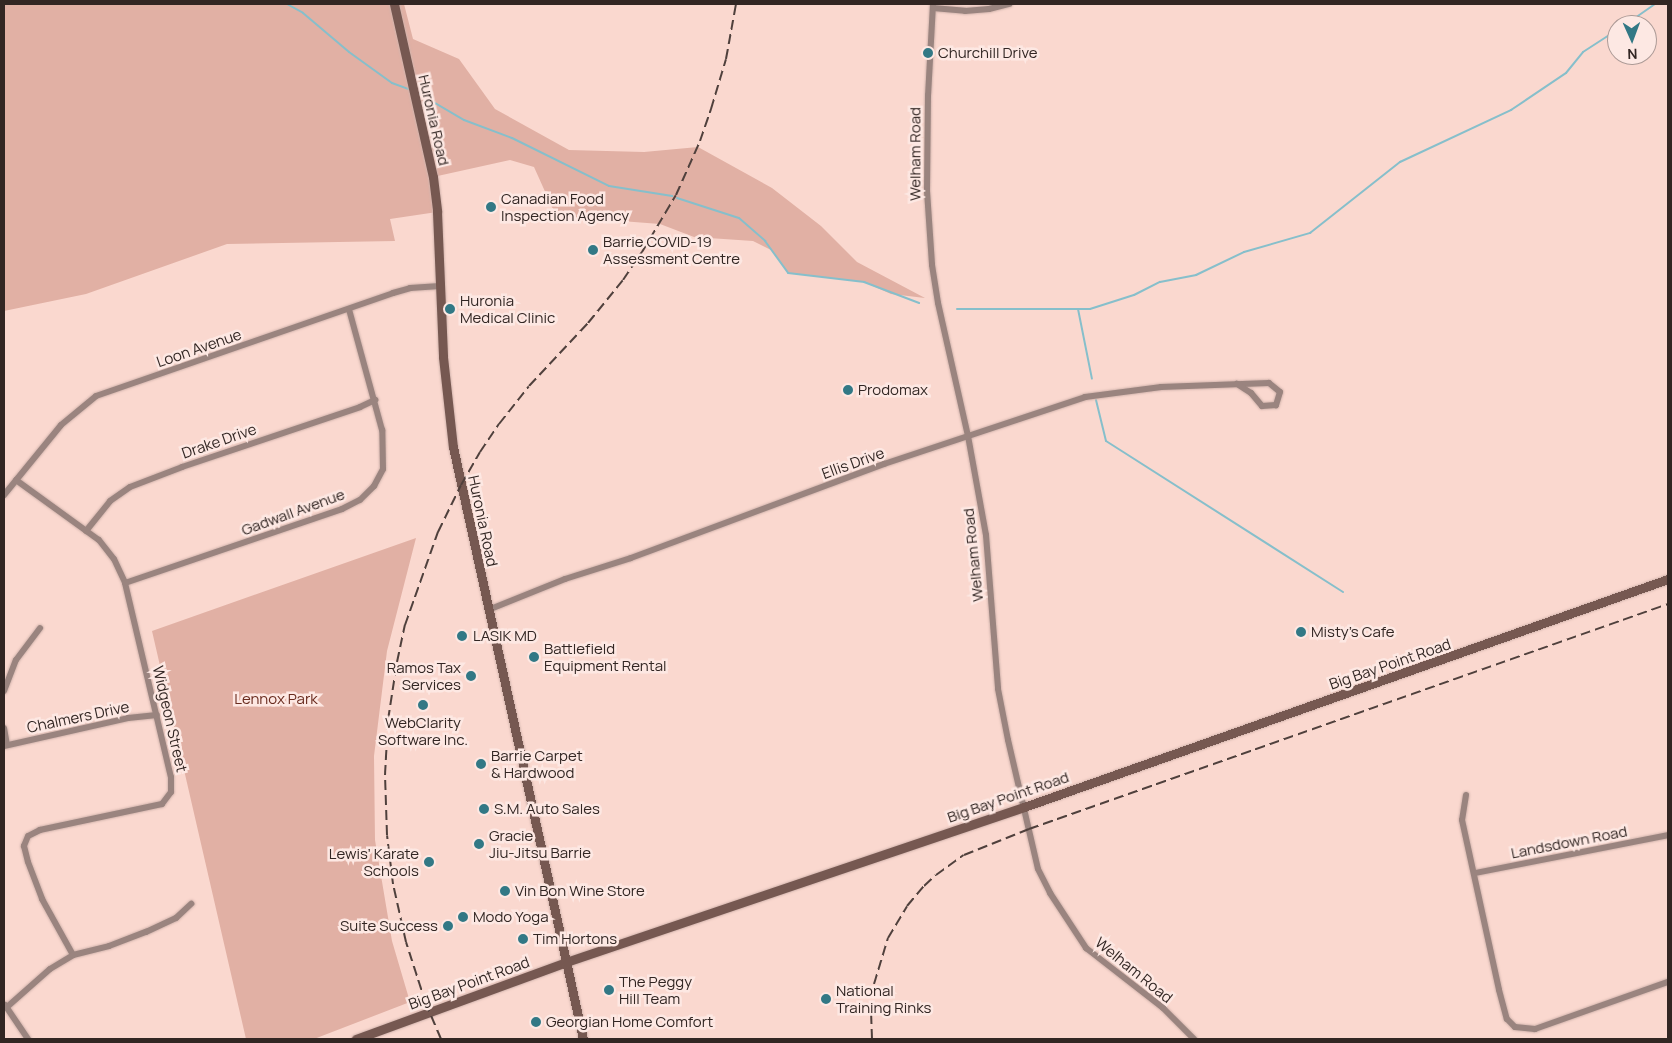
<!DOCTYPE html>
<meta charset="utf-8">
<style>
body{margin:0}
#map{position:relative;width:1672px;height:1043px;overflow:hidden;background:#fad8cf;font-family:Manrope,sans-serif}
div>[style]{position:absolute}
.green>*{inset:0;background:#e1b0a4}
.stream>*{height:2px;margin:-1px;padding:0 1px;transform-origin:1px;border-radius:1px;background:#86bfcb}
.roads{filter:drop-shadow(0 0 1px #d2b4ad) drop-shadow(0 0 1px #d2b4ad)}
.street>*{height:6px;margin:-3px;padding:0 3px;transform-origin:3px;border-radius:3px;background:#9a847f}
.secondary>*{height:9px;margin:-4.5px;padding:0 4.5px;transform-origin:4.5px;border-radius:4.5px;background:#765851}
.rail>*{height:2px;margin-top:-1px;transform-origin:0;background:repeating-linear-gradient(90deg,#4f403c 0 10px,transparent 0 15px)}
.dots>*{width:14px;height:14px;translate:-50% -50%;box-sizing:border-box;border:2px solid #fde8e3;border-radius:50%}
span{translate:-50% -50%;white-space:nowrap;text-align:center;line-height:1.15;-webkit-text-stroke:5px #fde8e3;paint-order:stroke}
.poi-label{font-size:15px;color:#322623}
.left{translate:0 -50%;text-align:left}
.right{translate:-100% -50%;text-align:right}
.street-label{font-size:15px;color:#322623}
.park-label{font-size:15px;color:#692b1e}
.frame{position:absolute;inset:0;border:5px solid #322623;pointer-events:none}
.north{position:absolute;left:1607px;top:15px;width:50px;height:50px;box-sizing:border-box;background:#fde8e3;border:1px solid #ac9a96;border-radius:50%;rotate:178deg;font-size:14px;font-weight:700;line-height:20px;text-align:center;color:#322623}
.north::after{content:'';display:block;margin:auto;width:18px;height:22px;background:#327885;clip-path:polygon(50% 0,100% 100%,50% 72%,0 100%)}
</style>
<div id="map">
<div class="green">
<i style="clip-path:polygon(4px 4px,404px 4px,413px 39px,459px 59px,495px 109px,569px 150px,644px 152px,698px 147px,772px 188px,821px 226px,857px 262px,925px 298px,891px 294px,864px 282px,788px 273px,771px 250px,753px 241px,694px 237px,660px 224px,556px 216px,534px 167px,510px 160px,433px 177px,437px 212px,390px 219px,395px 241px,227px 244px,86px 294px,4px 311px)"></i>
<i style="clip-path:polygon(416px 538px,387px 651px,374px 756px,375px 840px,392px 941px,410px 1002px,314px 1039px,246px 1039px,152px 631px)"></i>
</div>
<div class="stream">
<i style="left:287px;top:4px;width:18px;rotate:29deg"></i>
<i style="left:303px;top:13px;width:60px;rotate:40.3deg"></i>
<i style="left:349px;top:52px;width:53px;rotate:35.8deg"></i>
<i style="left:392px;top:83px;width:20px;rotate:20deg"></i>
<i style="left:1625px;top:25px;width:37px;rotate:-35deg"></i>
<i style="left:418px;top:93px;width:53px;rotate:30.4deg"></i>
<i style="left:464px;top:120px;width:51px;rotate:20.6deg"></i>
<i style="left:512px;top:138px;width:108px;rotate:26.3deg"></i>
<i style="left:609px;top:186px;width:64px;rotate:9deg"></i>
<i style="left:677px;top:198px;width:65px;rotate:17.9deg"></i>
<i style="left:739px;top:218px;width:35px;rotate:41deg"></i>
<i style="left:765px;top:241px;width:39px;rotate:54deg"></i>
<i style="left:788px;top:273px;width:77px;rotate:6.8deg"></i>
<i style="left:864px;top:282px;width:59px;rotate:20.9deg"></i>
<i style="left:957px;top:309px;width:133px"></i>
<i style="left:1090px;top:309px;width:46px;rotate:-17.7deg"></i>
<i style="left:1134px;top:295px;width:29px;rotate:-27deg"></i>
<i style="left:1160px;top:282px;width:37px;rotate:-11deg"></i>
<i style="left:1196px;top:275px;width:53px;rotate:-25.6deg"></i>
<i style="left:1244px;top:252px;width:69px;rotate:-16.1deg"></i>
<i style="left:1310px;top:233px;width:115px;rotate:-38.3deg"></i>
<i style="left:1400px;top:162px;width:123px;rotate:-25.1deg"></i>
<i style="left:1511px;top:110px;width:66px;rotate:-33.9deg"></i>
<i style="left:1566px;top:73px;width:27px;rotate:-51deg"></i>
<i style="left:1583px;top:52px;width:40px;rotate:-32.9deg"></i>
<i style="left:1078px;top:309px;width:71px;rotate:78.7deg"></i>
<i style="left:1096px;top:400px;width:42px;rotate:76.3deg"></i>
<i style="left:1106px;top:441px;width:281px;rotate:32.5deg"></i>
</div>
<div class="roads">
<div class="street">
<i style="left:933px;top:4px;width:91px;rotate:93.1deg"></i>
<i style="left:928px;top:95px;width:96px;rotate:90.6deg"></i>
<i style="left:927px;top:191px;width:74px;rotate:86.1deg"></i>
<i style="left:932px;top:265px;width:38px;rotate:81deg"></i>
<i style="left:938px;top:303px;width:136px;rotate:77.3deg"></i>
<i style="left:968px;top:436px;width:101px;rotate:79.7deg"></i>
<i style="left:986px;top:535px;width:154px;rotate:85.5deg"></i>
<i style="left:998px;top:689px;width:52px;rotate:78.9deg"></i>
<i style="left:1008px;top:740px;width:132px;rotate:76.9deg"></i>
<i style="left:1038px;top:869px;width:27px;rotate:63deg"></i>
<i style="left:1050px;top:893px;width:66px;rotate:56.8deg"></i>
<i style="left:1086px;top:948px;width:98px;rotate:37.9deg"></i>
<i style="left:1163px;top:1008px;width:44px;rotate:45deg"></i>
<i style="left:933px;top:8px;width:32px;rotate:5deg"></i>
<i style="left:965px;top:11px;width:24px;rotate:-5deg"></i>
<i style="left:989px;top:9px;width:21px;rotate:-14deg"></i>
<i style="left:16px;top:480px;width:102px;rotate:35.9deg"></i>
<i style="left:99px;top:540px;width:24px;rotate:52deg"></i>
<i style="left:114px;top:559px;width:26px;rotate:65deg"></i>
<i style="left:125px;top:583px;width:199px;rotate:76.7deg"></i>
<i style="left:171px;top:777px;width:15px;rotate:90deg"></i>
<i style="left:171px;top:792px;width:15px;rotate:127deg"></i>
<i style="left:162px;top:804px;width:125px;rotate:168deg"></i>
<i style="left:40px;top:830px;width:13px;rotate:153deg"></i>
<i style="left:28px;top:836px;width:11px;rotate:112deg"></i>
<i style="left:24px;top:846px;width:16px;rotate:76deg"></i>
<i style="left:28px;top:862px;width:40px;rotate:69deg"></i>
<i style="left:42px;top:899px;width:64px;rotate:61deg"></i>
<i style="left:4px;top:495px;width:90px;rotate:-50.8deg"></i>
<i style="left:61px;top:425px;width:45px;rotate:-39.6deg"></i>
<i style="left:96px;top:396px;width:314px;rotate:-19.1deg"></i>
<i style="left:393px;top:293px;width:18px;rotate:-16deg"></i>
<i style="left:410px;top:288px;width:30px;rotate:-4deg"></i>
<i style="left:86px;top:531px;width:38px;rotate:-51deg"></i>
<i style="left:110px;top:501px;width:24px;rotate:-35deg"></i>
<i style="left:130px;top:487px;width:56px;rotate:-21deg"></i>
<i style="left:182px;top:467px;width:188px;rotate:-18.6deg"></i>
<i style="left:360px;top:407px;width:17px;rotate:-25deg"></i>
<i style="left:125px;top:583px;width:229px;rotate:-18.8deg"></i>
<i style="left:342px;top:509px;width:20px;rotate:-27deg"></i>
<i style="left:360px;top:500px;width:20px;rotate:-45deg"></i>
<i style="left:374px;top:486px;width:19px;rotate:-62deg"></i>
<i style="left:383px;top:469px;width:39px;rotate:-91deg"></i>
<i style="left:382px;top:430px;width:125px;rotate:-105.3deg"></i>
<i style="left:488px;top:610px;width:83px;rotate:-21.9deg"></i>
<i style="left:565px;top:579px;width:69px;rotate:-17.7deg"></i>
<i style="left:631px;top:558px;width:270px;rotate:-20.4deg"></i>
<i style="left:884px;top:464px;width:212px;rotate:-18.4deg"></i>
<i style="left:1085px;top:397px;width:77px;rotate:-7.5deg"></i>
<i style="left:1161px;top:387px;width:108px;rotate:-2.1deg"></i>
<i style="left:1269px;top:383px;width:14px;rotate:39deg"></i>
<i style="left:1280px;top:392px;width:14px;rotate:107deg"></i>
<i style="left:1276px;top:405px;width:14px;rotate:176deg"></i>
<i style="left:1262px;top:406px;width:17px;rotate:-130deg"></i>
<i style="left:1251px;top:393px;width:17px;rotate:-147deg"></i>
<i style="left:4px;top:691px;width:33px;rotate:-69deg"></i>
<i style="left:16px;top:660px;width:40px;rotate:-53deg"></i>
<i style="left:4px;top:728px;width:17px;rotate:80deg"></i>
<i style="left:4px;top:746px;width:127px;rotate:-12.7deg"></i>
<i style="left:128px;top:718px;width:29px;rotate:-6deg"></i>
<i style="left:1466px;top:795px;width:25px;rotate:99deg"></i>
<i style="left:1462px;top:820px;width:174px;rotate:77.7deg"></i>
<i style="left:1499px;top:990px;width:30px;rotate:75deg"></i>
<i style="left:1507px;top:1019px;width:11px;rotate:45deg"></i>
<i style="left:1515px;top:1027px;width:20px;rotate:6deg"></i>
<i style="left:1535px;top:1029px;width:141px;rotate:-19.5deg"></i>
<i style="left:1475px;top:873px;width:197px;rotate:-11.1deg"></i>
<i style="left:5px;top:1005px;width:41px;rotate:55.9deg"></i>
<i style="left:7px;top:1007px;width:57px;rotate:-41.5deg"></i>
<i style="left:50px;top:969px;width:27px;rotate:-31deg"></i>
<i style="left:73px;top:955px;width:37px;rotate:-14deg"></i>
<i style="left:109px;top:946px;width:40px;rotate:-21deg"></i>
<i style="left:146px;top:932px;width:33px;rotate:-25deg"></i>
<i style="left:176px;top:918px;width:21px;rotate:-43deg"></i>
</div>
<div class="secondary">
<i style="left:394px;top:4px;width:177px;rotate:77.3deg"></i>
<i style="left:433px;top:177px;width:35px;rotate:83deg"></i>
<i style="left:437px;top:212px;width:145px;rotate:87.6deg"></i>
<i style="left:443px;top:357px;width:91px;rotate:83.7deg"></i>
<i style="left:453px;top:447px;width:606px;rotate:77.61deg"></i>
<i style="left:356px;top:1039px;width:224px;rotate:-20.1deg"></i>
<i style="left:566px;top:962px;width:484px;rotate:-18.7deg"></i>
<i style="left:1024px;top:807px;width:683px;rotate:-19.5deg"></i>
</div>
</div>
<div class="rail">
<i style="left:441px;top:1039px;width:38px;rotate:-113deg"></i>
<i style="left:426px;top:1004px;width:65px;rotate:-107.9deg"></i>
<i style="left:406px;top:942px;width:59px;rotate:-102.6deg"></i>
<i style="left:393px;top:884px;width:49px;rotate:-97deg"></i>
<i style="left:387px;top:835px;width:60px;rotate:-91.9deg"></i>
<i style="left:385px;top:775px;width:55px;rotate:-86.9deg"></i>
<i style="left:388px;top:720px;width:59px;rotate:-81.2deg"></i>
<i style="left:397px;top:662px;width:38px;rotate:-78deg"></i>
<i style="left:405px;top:625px;width:99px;rotate:-70.5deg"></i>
<i style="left:438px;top:532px;width:52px;rotate:-63.9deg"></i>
<i style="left:461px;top:485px;width:38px;rotate:-60deg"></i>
<i style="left:480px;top:452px;width:34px;rotate:-56deg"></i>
<i style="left:499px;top:424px;width:48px;rotate:-51.7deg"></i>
<i style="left:529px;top:386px;width:86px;rotate:-46.9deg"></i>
<i style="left:588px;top:323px;width:55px;rotate:-50.9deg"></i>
<i style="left:623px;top:280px;width:34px;rotate:-56deg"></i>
<i style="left:642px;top:252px;width:66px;rotate:-59.2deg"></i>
<i style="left:676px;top:195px;width:59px;rotate:-66deg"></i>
<i style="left:700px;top:141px;width:34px;rotate:-71deg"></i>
<i style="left:711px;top:109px;width:52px;rotate:-73.3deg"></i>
<i style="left:726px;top:59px;width:56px;rotate:-79.7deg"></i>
<i style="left:872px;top:1039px;width:28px;rotate:-92deg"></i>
<i style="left:871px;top:1011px;width:27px;rotate:-84deg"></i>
<i style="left:874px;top:984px;width:48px;rotate:-73.1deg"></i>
<i style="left:888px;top:938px;width:37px;rotate:-59deg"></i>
<i style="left:907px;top:906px;width:26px;rotate:-50deg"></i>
<i style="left:924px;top:886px;width:16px;rotate:-43deg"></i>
<i style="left:936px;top:875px;width:34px;rotate:-36deg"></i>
<i style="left:964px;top:855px;width:70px;rotate:-21.8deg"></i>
<i style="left:1029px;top:829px;width:677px;rotate:-19.4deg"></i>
</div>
<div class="dots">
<i style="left:928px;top:53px;background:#327885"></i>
<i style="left:491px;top:207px;background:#327885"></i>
<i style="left:593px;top:250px;background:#327885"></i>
<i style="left:450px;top:309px;background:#327885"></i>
<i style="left:848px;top:390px;background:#327885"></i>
<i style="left:1301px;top:632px;background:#327885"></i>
<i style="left:462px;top:636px;background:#327885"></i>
<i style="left:534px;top:657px;background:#327885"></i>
<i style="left:471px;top:676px;background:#327885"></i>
<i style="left:423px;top:705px;background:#327885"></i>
<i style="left:481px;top:764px;background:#327885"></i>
<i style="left:484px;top:809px;background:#327885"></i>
<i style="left:479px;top:844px;background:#327885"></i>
<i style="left:429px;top:862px;background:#327885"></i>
<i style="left:505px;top:891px;background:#327885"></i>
<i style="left:463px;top:917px;background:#327885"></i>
<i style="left:448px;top:926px;background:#327885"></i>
<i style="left:523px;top:939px;background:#327885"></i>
<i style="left:609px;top:990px;background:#327885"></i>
<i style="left:826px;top:999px;background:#327885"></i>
<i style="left:536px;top:1022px;background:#327885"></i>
</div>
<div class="poi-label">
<span class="left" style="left:938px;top:53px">Churchill Drive</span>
<span class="left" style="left:501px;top:207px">Canadian Food<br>Inspection Agency</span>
<span class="left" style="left:603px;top:250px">Barrie COVID-19<br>Assessment Centre</span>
<span class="left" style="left:460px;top:309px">Huronia<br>Medical Clinic</span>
<span class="left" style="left:858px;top:390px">Prodomax</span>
<span class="left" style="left:1311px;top:632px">Misty's Cafe</span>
<span class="left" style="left:473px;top:636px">LASIK MD</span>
<span class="left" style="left:544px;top:657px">Battlefield<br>Equipment Rental</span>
<span class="right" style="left:461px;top:676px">Ramos Tax<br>Services</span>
<span style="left:423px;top:731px">WebClarity<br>Software Inc.</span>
<span class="left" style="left:491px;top:764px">Barrie Carpet<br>&amp; Hardwood</span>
<span class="left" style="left:494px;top:809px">S.M. Auto Sales</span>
<span class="left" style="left:489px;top:844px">Gracie<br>Jiu-Jitsu Barrie</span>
<span class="right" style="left:419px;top:862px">Lewis’ Karate<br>Schools</span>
<span class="left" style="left:515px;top:891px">Vin Bon Wine Store</span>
<span class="left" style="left:473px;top:917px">Modo Yoga</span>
<span class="right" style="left:438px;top:926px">Suite Success</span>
<span class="left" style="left:533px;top:939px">Tim Hortons</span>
<span class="left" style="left:619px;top:990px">The Peggy<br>Hill Team</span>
<span class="left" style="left:836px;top:999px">National<br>Training Rinks</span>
<span class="left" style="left:546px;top:1022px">Georgian Home Comfort</span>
</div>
<div class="street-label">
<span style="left:434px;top:120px;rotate:77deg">Huronia Road</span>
<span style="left:915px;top:154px;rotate:-90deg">Welham Road</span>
<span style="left:199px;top:348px;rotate:-19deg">Loon Avenue</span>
<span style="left:219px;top:441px;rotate:-19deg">Drake Drive</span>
<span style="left:853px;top:463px;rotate:-20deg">Ellis Drive</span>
<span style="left:293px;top:512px;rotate:-20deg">Gadwall Avenue</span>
<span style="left:483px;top:521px;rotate:78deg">Huronia Road</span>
<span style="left:973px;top:555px;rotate:-96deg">Welham Road</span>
<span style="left:1390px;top:664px;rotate:-19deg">Big Bay Point Road</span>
<span style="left:78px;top:717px;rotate:-12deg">Chalmers Drive</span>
<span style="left:170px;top:719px;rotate:77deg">Widgeon Street</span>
<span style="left:1008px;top:797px;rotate:-19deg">Big Bay Point Road</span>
<span style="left:1569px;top:842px;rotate:-11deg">Landsdown Road</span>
<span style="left:1134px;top:970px;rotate:39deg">Welham Road</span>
<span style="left:469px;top:983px;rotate:-20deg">Big Bay Point Road</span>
</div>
<div class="park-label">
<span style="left:276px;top:699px">Lennox Park</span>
</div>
<div class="frame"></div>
<div class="north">N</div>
</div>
